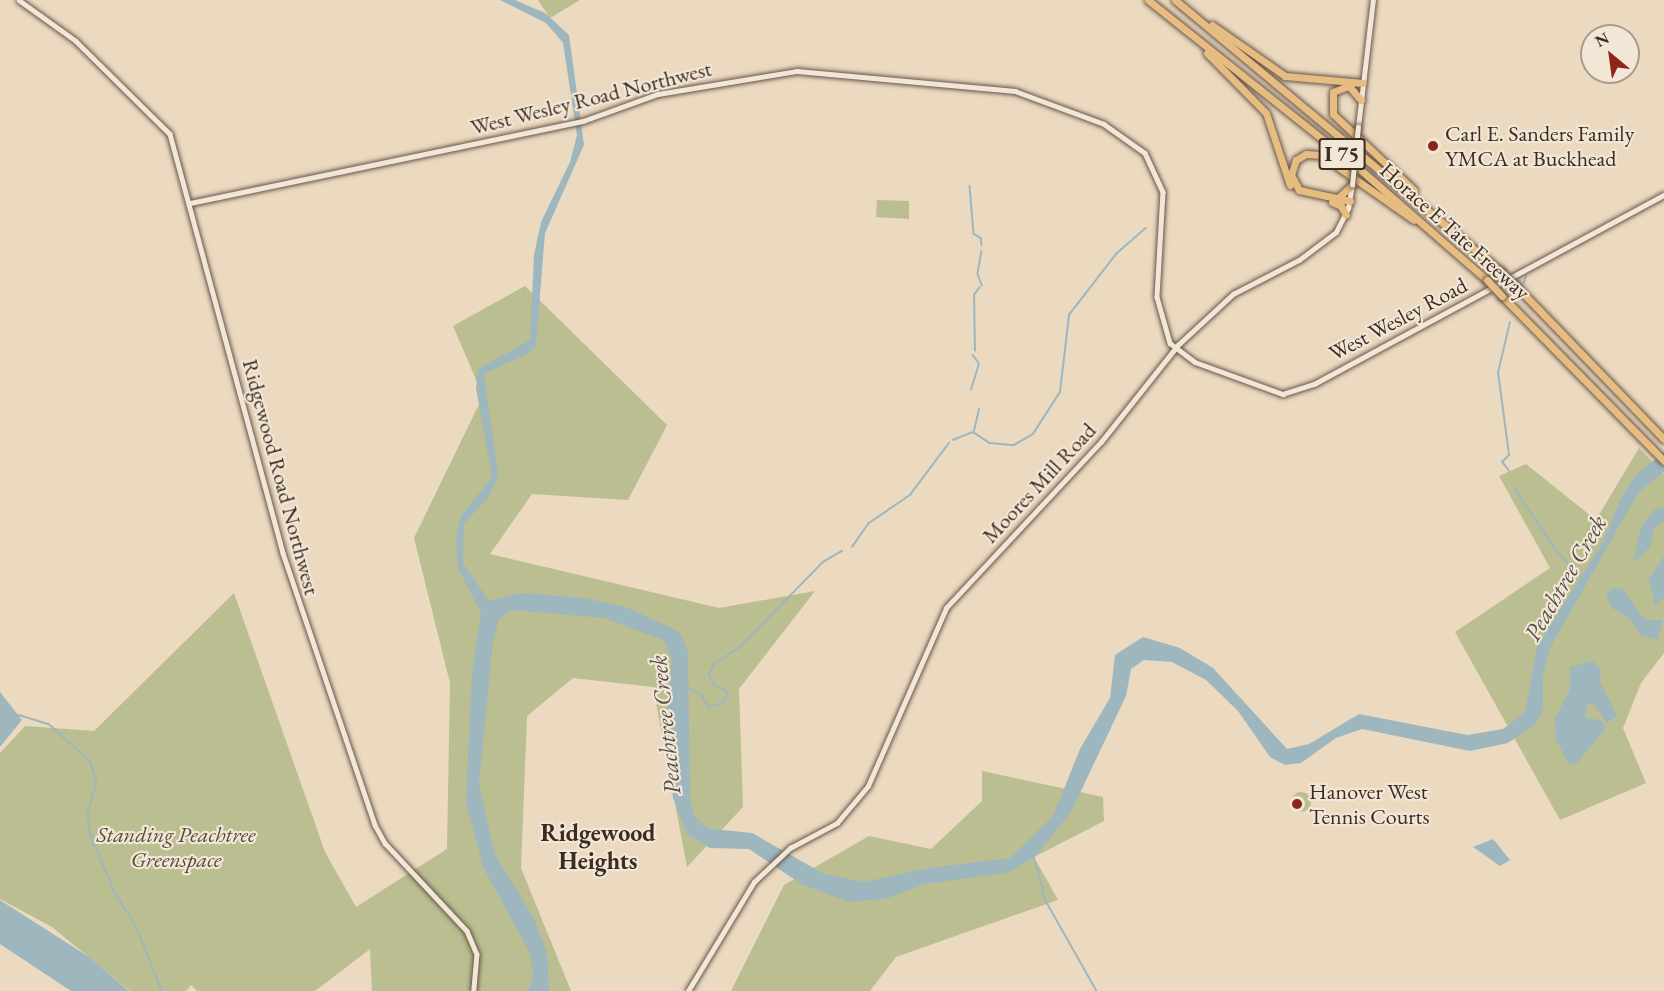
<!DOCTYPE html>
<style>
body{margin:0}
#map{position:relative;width:1664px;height:991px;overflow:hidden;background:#ebd9c0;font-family:"EB Garamond",serif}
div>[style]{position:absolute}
.green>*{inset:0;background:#babe90}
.round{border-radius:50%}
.water>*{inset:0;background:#9eb7be}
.stream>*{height:1.5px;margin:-0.75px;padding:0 0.75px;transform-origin:0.75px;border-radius:0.75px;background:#9eb7be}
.roads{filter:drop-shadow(0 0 2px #675749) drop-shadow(0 0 2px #675749)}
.tertiary>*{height:4.5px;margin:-2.25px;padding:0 2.25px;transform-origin:2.25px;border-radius:2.25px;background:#f2e6d6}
.motorway>*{height:7px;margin:-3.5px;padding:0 3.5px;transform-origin:3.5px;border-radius:3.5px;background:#e6bc80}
.bridges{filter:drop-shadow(0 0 2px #675749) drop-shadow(0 0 2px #675749)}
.tertiary-bridge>*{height:4.5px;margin:-2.25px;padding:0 2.25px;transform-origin:2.25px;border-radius:2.25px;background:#f2e6d6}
.motorway-bridge>*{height:7px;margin:-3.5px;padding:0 3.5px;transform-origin:3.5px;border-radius:3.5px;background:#e6bc80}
.dots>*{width:16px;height:16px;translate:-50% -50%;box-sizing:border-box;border:3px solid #f2e6d6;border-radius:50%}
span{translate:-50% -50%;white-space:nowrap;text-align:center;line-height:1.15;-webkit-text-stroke:4.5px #f2e6d6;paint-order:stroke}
.shield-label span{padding:2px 4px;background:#f2e6d6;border:2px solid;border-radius:4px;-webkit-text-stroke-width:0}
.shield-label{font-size:21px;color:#3b2c21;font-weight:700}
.street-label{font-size:22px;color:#3b2c21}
.poi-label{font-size:22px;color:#3b2c21}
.left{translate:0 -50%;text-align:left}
.park-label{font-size:22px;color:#544937;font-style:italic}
.water-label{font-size:24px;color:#544f48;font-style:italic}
.neighbourhood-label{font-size:24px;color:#3b2c21;font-weight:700}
.north{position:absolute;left:1580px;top:24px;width:60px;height:60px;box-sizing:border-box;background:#f2e6d6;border:2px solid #a99c8e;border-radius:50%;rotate:331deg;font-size:16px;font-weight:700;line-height:24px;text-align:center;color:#3b2c21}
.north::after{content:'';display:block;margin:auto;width:21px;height:27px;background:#8f2418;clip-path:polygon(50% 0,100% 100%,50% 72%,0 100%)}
</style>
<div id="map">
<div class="green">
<i style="clip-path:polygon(538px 0,580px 0,550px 18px)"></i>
<i style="clip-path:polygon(877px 200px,909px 201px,909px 219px,876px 217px)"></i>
<i style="clip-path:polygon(525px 286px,667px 425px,628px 500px,532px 494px,490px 554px,719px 608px,815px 591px,739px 689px,743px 807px,687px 867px,653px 687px,573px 678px,527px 716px,521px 868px,571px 991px,372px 991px,370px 949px,315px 991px,197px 991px,191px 985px,186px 991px,130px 991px,52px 927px,0 899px,0 753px,25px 726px,94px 731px,234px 593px,325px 852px,356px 907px,447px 849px,450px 683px,414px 538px,483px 396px,453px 326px)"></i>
<i style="clip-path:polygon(1639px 448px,1664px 474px,1664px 653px,1641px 683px,1623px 728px,1646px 783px,1560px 820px,1455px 632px,1550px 568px,1499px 476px,1526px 464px,1596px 520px)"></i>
<i style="clip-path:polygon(982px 771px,1103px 797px,1104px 821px,1034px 857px,1058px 900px,896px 957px,870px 991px,731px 991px,784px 885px,869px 836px,931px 849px,982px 801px)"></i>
<i class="round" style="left:1291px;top:792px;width:20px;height:20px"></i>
</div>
<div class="water">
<i style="clip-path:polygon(500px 0,515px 0,545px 13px,569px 35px,584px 145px,545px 233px,536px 345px,529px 353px,484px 374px,498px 475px,490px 495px,464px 524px,463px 563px,489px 601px,521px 593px,583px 598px,626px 607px,680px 632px,688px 652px,690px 798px,695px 820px,703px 828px,752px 833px,824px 874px,864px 882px,929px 868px,1010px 858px,1053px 816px,1080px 749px,1110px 698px,1115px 655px,1143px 637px,1180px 648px,1213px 668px,1287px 749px,1309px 744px,1359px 714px,1467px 735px,1503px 729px,1525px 712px,1537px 646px,1602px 544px,1623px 494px,1636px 475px,1664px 452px,1664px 472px,1638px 493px,1550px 648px,1543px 675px,1543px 709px,1536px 724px,1508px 743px,1470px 751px,1362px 729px,1336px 738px,1301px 763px,1285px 765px,1270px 757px,1238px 711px,1206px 680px,1172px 662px,1144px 660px,1131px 669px,1126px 696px,1071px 812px,1035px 857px,1006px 873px,925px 884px,888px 898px,850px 902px,803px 885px,749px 849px,710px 848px,687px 834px,673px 798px,666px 720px,672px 659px,663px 640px,604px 618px,512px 610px,499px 619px,493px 641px,479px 784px,495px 855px,534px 918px,547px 953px,549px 991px,528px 991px,533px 975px,530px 953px,483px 867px,466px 802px,472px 672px,481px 613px,458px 568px,456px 538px,461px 516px,492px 477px,476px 388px,478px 369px,530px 340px,534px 255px,541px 222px,570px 162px,577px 135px,563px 43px,546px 23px)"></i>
<i style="clip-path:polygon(1664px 508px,1664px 520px,1654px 529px,1650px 547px,1633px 563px,1641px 527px,1655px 509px)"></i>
<i style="clip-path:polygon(1664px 556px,1664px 598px,1655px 605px,1649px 579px)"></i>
<i style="clip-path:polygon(1613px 587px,1624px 590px,1645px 620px,1663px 620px,1657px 640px,1640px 635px,1630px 619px,1612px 608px,1606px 595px)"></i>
<i style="clip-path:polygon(1592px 661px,1601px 669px,1600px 682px,1617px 716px,1607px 723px,1595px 705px,1588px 703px,1585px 718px,1601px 720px,1606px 728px,1577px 763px,1569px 765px,1556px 740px,1555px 718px,1570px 689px,1570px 667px)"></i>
<i style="clip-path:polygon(0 692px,22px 720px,0 747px)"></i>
<i style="clip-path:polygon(1493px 839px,1510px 860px,1500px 866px,1473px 847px)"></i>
<i style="clip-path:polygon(0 900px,89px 957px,129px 991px,71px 991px,0 944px)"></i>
</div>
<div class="stream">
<i style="left:970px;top:186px;width:48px;rotate:85.2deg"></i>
<i style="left:974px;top:234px;width:8px;rotate:30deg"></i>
<i style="left:981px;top:238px;width:7px;rotate:82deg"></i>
<i style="left:982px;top:251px;width:23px;rotate:100deg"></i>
<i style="left:978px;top:274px;width:12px;rotate:70deg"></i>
<i style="left:1524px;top:283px;width:7px;rotate:-74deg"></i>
<i style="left:975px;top:351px;width:56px;rotate:-91deg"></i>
<i style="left:974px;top:295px;width:9px;rotate:-54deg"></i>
<i style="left:971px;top:390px;width:27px;rotate:-73deg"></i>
<i style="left:979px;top:364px;width:10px;rotate:-127deg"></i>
<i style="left:974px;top:431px;width:22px;rotate:-77deg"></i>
<i style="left:953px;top:440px;width:22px;rotate:-22deg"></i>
<i style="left:973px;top:432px;width:20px;rotate:33deg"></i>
<i style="left:990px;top:443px;width:24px;rotate:5deg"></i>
<i style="left:1014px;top:445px;width:22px;rotate:-30deg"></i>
<i style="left:1033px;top:434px;width:50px;rotate:-57.3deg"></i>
<i style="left:1060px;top:392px;width:78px;rotate:-83.3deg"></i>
<i style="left:1069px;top:315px;width:78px;rotate:-52.3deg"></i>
<i style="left:1117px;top:253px;width:38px;rotate:-41deg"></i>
<i style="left:1509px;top:471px;width:11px;rotate:-128deg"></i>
<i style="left:1502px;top:462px;width:10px;rotate:-45deg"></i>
<i style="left:1509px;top:455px;width:83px;rotate:-97.6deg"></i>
<i style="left:1498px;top:373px;width:52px;rotate:-76.8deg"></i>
<i style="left:1515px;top:489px;width:73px;rotate:56.1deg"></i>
<i style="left:1556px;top:550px;width:35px;rotate:47deg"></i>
<i style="left:852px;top:547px;width:29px;rotate:-55deg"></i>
<i style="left:869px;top:523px;width:50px;rotate:-34.3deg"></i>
<i style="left:910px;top:495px;width:65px;rotate:-53.1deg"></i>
<i style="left:686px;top:687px;width:17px;rotate:25deg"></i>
<i style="left:701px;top:694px;width:15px;rotate:58deg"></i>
<i style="left:709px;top:707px;width:16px;rotate:-18deg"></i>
<i style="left:724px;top:702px;width:11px;rotate:-68deg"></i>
<i style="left:728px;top:692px;width:16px;rotate:-153deg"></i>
<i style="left:714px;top:685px;width:11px;rotate:-117deg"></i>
<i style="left:709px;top:675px;width:11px;rotate:-68deg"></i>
<i style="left:713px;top:665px;width:34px;rotate:-34deg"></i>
<i style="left:741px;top:646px;width:117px;rotate:-45.7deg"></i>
<i style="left:823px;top:562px;width:22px;rotate:-30deg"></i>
<i style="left:19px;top:715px;width:31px;rotate:17deg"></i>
<i style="left:49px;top:724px;width:55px;rotate:42.1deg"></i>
<i style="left:90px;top:761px;width:22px;rotate:72deg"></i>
<i style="left:97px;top:782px;width:33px;rotate:106deg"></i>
<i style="left:88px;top:814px;width:22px;rotate:82deg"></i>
<i style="left:91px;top:836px;width:62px;rotate:67.2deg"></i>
<i style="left:115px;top:893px;width:38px;rotate:57deg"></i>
<i style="left:136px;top:925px;width:71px;rotate:68.5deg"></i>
<i style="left:694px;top:816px;width:22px;rotate:43deg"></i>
<i style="left:1034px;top:857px;width:46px;rotate:74.7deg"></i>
<i style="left:1046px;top:901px;width:103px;rotate:60.5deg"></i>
</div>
<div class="roads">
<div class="tertiary">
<i style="left:19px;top:0;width:70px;rotate:35.7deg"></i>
<i style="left:76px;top:41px;width:132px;rotate:44.7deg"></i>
<i style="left:170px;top:134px;width:434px;rotate:74.9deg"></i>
<i style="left:283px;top:553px;width:287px;rotate:71.3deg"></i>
<i style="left:375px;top:825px;width:21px;rotate:61deg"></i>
<i style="left:385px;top:843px;width:120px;rotate:47deg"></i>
<i style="left:467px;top:931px;width:25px;rotate:67deg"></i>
<i style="left:477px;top:954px;width:37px;rotate:95deg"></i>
<i style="left:1358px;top:127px;width:128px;rotate:-83.3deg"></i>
<i style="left:190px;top:203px;width:401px;rotate:-11.8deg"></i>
<i style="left:583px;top:121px;width:80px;rotate:-19.8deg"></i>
<i style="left:658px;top:94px;width:141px;rotate:-9.4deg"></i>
<i style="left:797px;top:71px;width:219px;rotate:5.2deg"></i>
<i style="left:1015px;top:91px;width:95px;rotate:20.3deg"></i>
<i style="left:1104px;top:124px;width:50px;rotate:35.3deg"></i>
<i style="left:1145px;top:153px;width:43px;rotate:65.2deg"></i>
<i style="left:1163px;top:192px;width:105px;rotate:93.3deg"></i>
<i style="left:1157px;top:297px;width:48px;rotate:74.2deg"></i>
<i style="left:1170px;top:343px;width:31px;rotate:37deg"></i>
<i style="left:1195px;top:362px;width:94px;rotate:20deg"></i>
<i style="left:1283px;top:394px;width:33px;rotate:-18deg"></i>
<i style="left:1314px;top:384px;width:398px;rotate:-28.4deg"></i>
<i style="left:688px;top:991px;width:127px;rotate:-58.8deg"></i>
<i style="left:754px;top:882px;width:50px;rotate:-43.4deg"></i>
<i style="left:790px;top:848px;width:53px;rotate:-28deg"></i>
<i style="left:837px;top:823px;width:48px;rotate:-50deg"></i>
<i style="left:868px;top:786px;width:194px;rotate:-66.3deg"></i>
<i style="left:946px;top:608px;width:227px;rotate:-47deg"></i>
<i style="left:1101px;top:442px;width:124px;rotate:-51.6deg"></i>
<i style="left:1178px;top:345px;width:75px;rotate:-42.8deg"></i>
<i style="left:1233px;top:294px;width:74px;rotate:-27.3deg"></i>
<i style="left:1299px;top:260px;width:46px;rotate:-37.1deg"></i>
<i style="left:1336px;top:232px;width:27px;rotate:-63deg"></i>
<i style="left:1348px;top:208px;width:23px;rotate:-80deg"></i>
</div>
<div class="motorway">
<i style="left:1148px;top:0;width:265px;rotate:38.6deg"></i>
<i style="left:1355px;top:165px;width:175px;rotate:41.1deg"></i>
<i style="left:1175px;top:0;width:425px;rotate:39.8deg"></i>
<i style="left:1212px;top:25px;width:89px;rotate:34.9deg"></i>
<i style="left:1285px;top:76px;width:78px;rotate:5.1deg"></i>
<i style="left:1207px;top:53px;width:84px;rotate:45.5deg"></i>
<i style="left:1266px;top:113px;width:76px;rotate:71.6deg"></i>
<i style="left:1348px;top:85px;width:20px;rotate:49deg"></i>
<i style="left:1351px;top:85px;width:19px;rotate:159deg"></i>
<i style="left:1333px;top:92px;width:22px;rotate:90deg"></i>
<i style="left:1333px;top:114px;width:111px;rotate:43.2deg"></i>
<i style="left:1338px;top:198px;width:19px;rotate:-43deg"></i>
<i style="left:1350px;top:201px;width:52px;rotate:-167.8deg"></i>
<i style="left:1299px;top:190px;width:17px;rotate:-118deg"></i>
<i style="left:1291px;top:175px;width:16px;rotate:-72deg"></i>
<i style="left:1296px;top:160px;width:12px;rotate:-31deg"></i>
<i style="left:1306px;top:154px;width:15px;rotate:4deg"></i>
<i style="left:1321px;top:155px;width:113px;rotate:35deg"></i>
<i style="left:1332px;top:202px;width:10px;rotate:24deg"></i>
<i style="left:1341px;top:206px;width:10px;rotate:61deg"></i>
<i style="left:1517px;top:287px;width:211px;rotate:46deg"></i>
<i style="left:1502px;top:296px;width:231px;rotate:45.5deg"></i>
</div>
</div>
<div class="bridges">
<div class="tertiary-bridge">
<i style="left:1352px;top:185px;width:58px;rotate:-84.1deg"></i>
</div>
<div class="motorway-bridge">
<i style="left:1501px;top:272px;width:22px;rotate:43deg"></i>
<i style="left:1487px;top:280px;width:22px;rotate:47deg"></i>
</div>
</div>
<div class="dots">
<i style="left:1433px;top:146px;background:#8f2418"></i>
<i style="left:1297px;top:804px;background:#8f2418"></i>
</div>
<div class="shield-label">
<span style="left:1342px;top:154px">I 75</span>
</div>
<div class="street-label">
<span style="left:591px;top:98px;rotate:-14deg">West Wesley Road Northwest</span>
<span style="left:1455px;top:231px;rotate:42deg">Horace E Tate Freeway</span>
<span style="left:1398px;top:319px;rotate:-28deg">West Wesley Road</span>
<span style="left:281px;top:477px;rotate:75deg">Ridgewood Road Northwest</span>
<span style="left:1039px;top:483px;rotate:-47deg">Moores Mill Road</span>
</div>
<div class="poi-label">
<span class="left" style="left:1445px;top:146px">Carl E. Sanders Family<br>YMCA at Buckhead</span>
<span class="left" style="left:1309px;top:804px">Hanover West<br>Tennis Courts</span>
</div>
<div class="park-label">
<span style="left:176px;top:847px">Standing Peachtree<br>Greenspace</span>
</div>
<div class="water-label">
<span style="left:1565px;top:578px;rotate:-60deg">Peachtree Creek</span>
<span style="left:665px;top:725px;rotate:-96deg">Peachtree Creek</span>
</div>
<div class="neighbourhood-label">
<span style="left:598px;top:847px">Ridgewood<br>Heights</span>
</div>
<div class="north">N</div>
</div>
